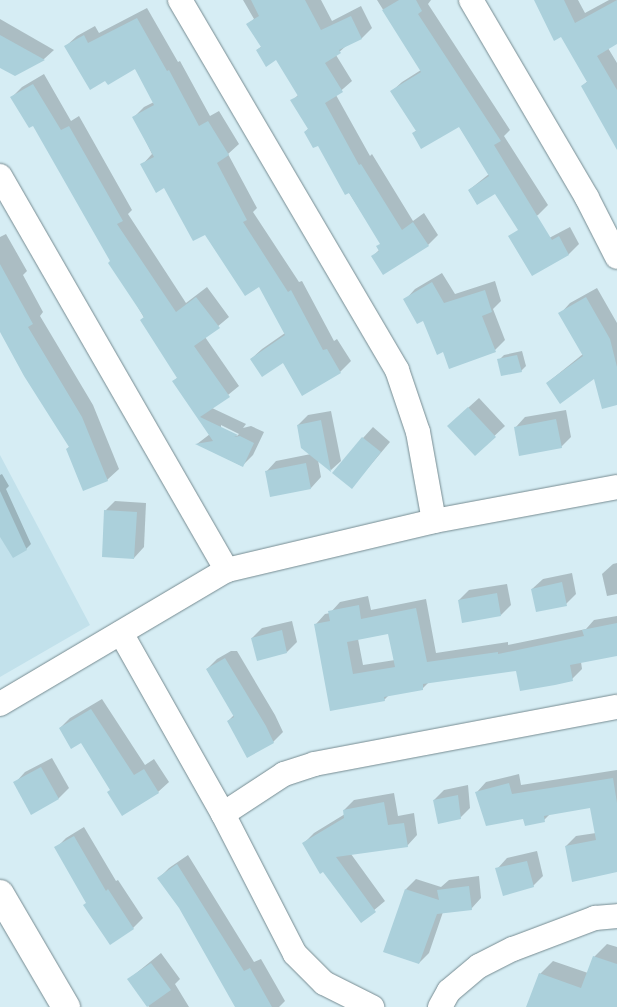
<!DOCTYPE html>
<style>
body{margin:0}
#map{position:relative;width:617px;height:1007px;overflow:hidden;background:#d6edf4;font-family:Helvetica,sans-serif}
div>[style]{position:absolute}
.built>*{inset:0;background:#c2e1eb}
.shadow>*{inset:0;background:#0003}
.building>*{inset:0;background:#abd0db}
.roads{filter:drop-shadow(0 0 1px #768b91) drop-shadow(0 0 1px #768b91)}
.minor>*{height:24px;margin:-12px;padding:0 12px;transform-origin:12px;border-radius:12px;background:#fff}
.secondary>*{height:28px;margin:-14px;padding:0 14px;transform-origin:14px;border-radius:14px;background:#fff}
span{translate:-50% -50%;white-space:nowrap;text-align:center;line-height:1.15;-webkit-text-stroke:4px #fff;paint-order:stroke}
</style>
<div id="map">
<div class="built">
<i style="clip-path:polygon(0 455px,90px 625px,0 677px)"></i>
</div>
<div class="shadow">
<i style="clip-path:polygon(243px 0,321px 0,332px 21px,361px 6px,372px 28px,362px 38px,347px 45px,336px 55px,352px 81px,336px 95px,370px 156px,372px 154px,413px 221px,424px 213px,438px 235px,428px 245px,373px 256px,380px 249px,381px 243px,318px 144px,305px 132px,309px 128px,292px 101px,299px 94px,277px 58px,257px 50px,262px 46px,248px 24px,254px 19px)"></i>
<i style="clip-path:polygon(377px 0,431px 0,428px 4px,510px 130px,504px 136px,548px 205px,538px 215px,518px 227px,495px 193px,469px 190px,489px 174px,459px 126px,413px 133px,417px 130px,392px 91px,402px 82px,421px 70px)"></i>
<i style="clip-path:polygon(535px 0,578px 0,585px 13px,609px 0,617px 0,617px 43px,608px 48px,617px 63px,617px 146px,582px 86px,588px 81px,562px 35px)"></i>
<i style="clip-path:polygon(147px 8px,178px 62px,180px 61px,210px 116px,219px 111px,239px 144px,228px 154px,257px 208px,253px 212px,299px 282px,302px 281px,334px 341px,337px 339px,351px 361px,340px 372px,303px 394px,283px 362px,251px 359px,262px 349px,285px 333px,259px 285px,206px 233px,165px 187px,142px 165px,152px 154px,134px 117px,144px 107px,154px 102px,135px 68px,66px 46px,77px 36px,95px 26px,99px 33px)"></i>
<i style="clip-path:polygon(0 19px,54px 50px,44px 59px,15px 75px,0 66px)"></i>
<i style="clip-path:polygon(evenodd,44px 74px,71px 121px,79px 116px,132px 210px,128px 214px,186px 303px,207px 287px,229px 317px,205px 337px,239px 386px,212px 408px,246px 424px,243px 428px,251px 426px,264px 432px,253px 455px,242px 466px,197px 444px,210px 434px,174px 381px,178px 377px,33px 124px,12px 97px,22px 87px,44px 74px,221px 425px,239px 434px,237px 436px,221px 428px,221px 425px)"></i>
<i style="clip-path:polygon(570px 227px,579px 244px,569px 254px,532px 275px,532px 247px)"></i>
<i style="clip-path:polygon(6px 234px,27px 271px,23px 275px,43px 312px,40px 316px,93px 405px,119px 469px,107px 480px,67px 449px,70px 446px,0 329px,0 237px)"></i>
<i style="clip-path:polygon(442px 273px,455px 294px,495px 281px,501px 301px,493px 309px,505px 340px,495px 350px,443px 351px,423px 319px,405px 300px,415px 289px)"></i>
<i style="clip-path:polygon(597px 288px,617px 323px,617px 404px,595px 377px,547px 383px,583px 354px,560px 314px,570px 303px)"></i>
<i style="clip-path:polygon(522px 351px,526px 366px,521px 371px,499px 360px,504px 355px)"></i>
<i style="clip-path:polygon(479px 398px,505px 426px,475px 454px,459px 416px)"></i>
<i style="clip-path:polygon(566px 410px,571px 437px,561px 447px,515px 428px,525px 417px)"></i>
<i style="clip-path:polygon(331px 411px,341px 461px,331px 470px,318px 460px,321px 477px,311px 488px,271px 495px,266px 472px,276px 461px,311px 454px,298px 425px,308px 415px)"></i>
<i style="clip-path:polygon(373px 427px,390px 442px,352px 487px,363px 438px)"></i>
<i style="clip-path:polygon(2px 474px,9px 486px,6px 489px,31px 544px,26px 549px,0 534px,0 475px)"></i>
<i style="clip-path:polygon(115px 501px,146px 503px,144px 547px,134px 558px,105px 511px)"></i>
<i style="clip-path:polygon(617px 563px,617px 594px,607px 596px,602px 574px,613px 564px)"></i>
<i style="clip-path:polygon(572px 573px,576px 594px,566px 604px,532px 589px,543px 579px)"></i>
<i style="clip-path:polygon(507px 584px,511px 605px,501px 615px,459px 600px,469px 590px)"></i>
<i style="clip-path:polygon(evenodd,368px 596px,371px 610px,426px 599px,436px 653px,508px 642px,508px 645px,586px 629px,594px 620px,617px 616px,617px 655px,581px 662px,582px 669px,572px 679px,517px 669px,429px 682px,423px 688px,390px 694px,384px 700px,331px 709px,316px 624px,325px 614px,330px 613px,340px 602px,368px 596px,389px 633px,395px 660px,363px 665px,358px 639px,389px 633px)"></i>
<i style="clip-path:polygon(292px 621px,297px 642px,287px 652px,252px 638px,262px 628px)"></i>
<i style="clip-path:polygon(231px 651px,237px 651px,275px 715px,283px 732px,273px 742px,228px 721px,234px 715px,207px 669px,217px 659px)"></i>
<i style="clip-path:polygon(102px 699px,145px 765px,154px 759px,169px 782px,158px 792px,60px 728px,70px 718px)"></i>
<i style="clip-path:polygon(52px 758px,69px 788px,59px 798px,32px 813px,15px 783px,25px 772px)"></i>
<i style="clip-path:polygon(617px 770px,617px 871px,566px 846px,576px 836px,596px 833px,591px 806px,551px 813px,544px 820px,524px 818px,477px 792px,486px 782px,519px 774px,521px 785px)"></i>
<i style="clip-path:polygon(468px 785px,470px 808px,460px 818px,434px 800px,444px 790px)"></i>
<i style="clip-path:polygon(394px 793px,398px 816px,414px 813px,417px 835px,407px 846px,351px 854px,385px 901px,361px 921px,304px 843px,314px 833px,345px 814px,344px 810px,354px 800px)"></i>
<i style="clip-path:polygon(84px 827px,116px 881px,118px 880px,143px 918px,133px 928px,111px 943px,56px 848px,66px 838px)"></i>
<i style="clip-path:polygon(537px 851px,543px 876px,533px 886px,497px 869px,507px 858px)"></i>
<i style="clip-path:polygon(188px 855px,254px 962px,261px 959px,285px 1001px,279px 1007px,237px 1007px,180px 908px,159px 878px,169px 868px)"></i>
<i style="clip-path:polygon(479px 876px,481px 898px,471px 909px,443px 912px,429px 953px,419px 963px,406px 889px,416px 879px,441px 887px,449px 880px)"></i>
<i style="clip-path:polygon(607px 944px,617px 947px,617px 1007px,533px 1007px,540px 974px,553px 961px,588px 973px,594px 957px)"></i>
<i style="clip-path:polygon(161px 953px,180px 979px,175px 984px,189px 1007px,149px 1007px,129px 979px)"></i>
</div>
<div class="building">
<i style="clip-path:polygon(251px 0,305px 0,321px 30px,351px 16px,362px 39px,339px 50px,341px 53px,325px 63px,343px 92px,325px 103px,359px 165px,361px 164px,402px 230px,413px 222px,429px 246px,383px 275px,371px 256px,379px 251px,376px 246px,380px 244px,349px 193px,345px 195px,318px 146px,313px 148px,304px 132px,308px 129px,290px 100px,298px 96px,276px 60px,266px 67px,256px 50px,261px 47px,246px 24px,259px 16px)"></i>
<i style="clip-path:polygon(399px 0,416px 0,422px 11px,418px 14px,501px 141px,494px 145px,552px 240px,559px 236px,569px 255px,532px 276px,508px 236px,518px 230px,495px 194px,477px 205px,468px 190px,489px 176px,459px 127px,421px 149px,412px 133px,416px 131px,390px 91px,421px 72px,382px 10px)"></i>
<i style="clip-path:polygon(534px 0,564px 0,575px 23px,617px 0,617px 44px,597px 56px,617px 90px,617px 150px,581px 86px,587px 82px,561px 37px,554px 41px)"></i>
<i style="clip-path:polygon(137px 18px,167px 71px,169px 70px,199px 126px,208px 121px,229px 155px,217px 163px,247px 220px,243px 222px,288px 292px,291px 290px,323px 350px,327px 349px,341px 373px,302px 396px,283px 363px,262px 377px,250px 359px,285px 335px,259px 287px,245px 296px,205px 235px,193px 241px,164px 188px,156px 193px,140px 164px,154px 157px,132px 117px,154px 105px,135px 69px,108px 85px,105px 81px,90px 90px,64px 46px,84px 35px,88px 43px)"></i>
<i style="clip-path:polygon(0 35px,45px 60px,15px 76px,0 68px)"></i>
<i style="clip-path:polygon(33px 84px,61px 130px,69px 126px,123px 221px,117px 224px,176px 312px,196px 297px,220px 328px,194px 346px,230px 397px,200px 417px,238px 435px,234px 437px,240px 436px,254px 443px,243px 467px,195px 444px,213px 441px,172px 381px,177px 378px,140px 320px,144px 317px,108px 263px,110px 261px,33px 126px,29px 128px,10px 97px)"></i>
<i style="clip-path:polygon(0 264px,33px 324px,28px 327px,82px 417px,108px 481px,83px 491px,66px 449px,69px 447px,24px 376px,0 332px)"></i>
<i style="clip-path:polygon(432px 282px,444px 303px,485px 290px,492px 312px,482px 316px,496px 352px,449px 369px,443px 352px,437px 355px,423px 321px,417px 324px,403px 299px)"></i>
<i style="clip-path:polygon(586px 297px,610px 339px,617px 367px,617px 405px,602px 409px,594px 379px,560px 404px,546px 383px,583px 356px,558px 313px)"></i>
<i style="clip-path:polygon(517px 355px,522px 372px,501px 376px,497px 359px)"></i>
<i style="clip-path:polygon(468px 407px,496px 437px,475px 456px,447px 426px)"></i>
<i style="clip-path:polygon(556px 419px,562px 448px,519px 456px,514px 427px)"></i>
<i style="clip-path:polygon(321px 420px,331px 472px,301px 448px,297px 425px)"></i>
<i style="clip-path:polygon(362px 437px,381px 452px,352px 489px,332px 473px)"></i>
<i style="clip-path:polygon(306px 463px,311px 489px,270px 497px,265px 471px)"></i>
<i style="clip-path:polygon(0 491px,27px 550px,13px 558px,0 537px)"></i>
<i style="clip-path:polygon(104px 510px,137px 512px,134px 559px,102px 557px)"></i>
<i style="clip-path:polygon(562px 582px,567px 606px,536px 612px,531px 589px)"></i>
<i style="clip-path:polygon(497px 593px,501px 616px,462px 623px,458px 600px)"></i>
<i style="clip-path:polygon(evenodd,359px 605px,361px 619px,416px 608px,427px 662px,498px 652px,498px 654px,584px 636px,582px 630px,617px 623px,617px 656px,570px 665px,573px 681px,555px 685px,520px 691px,516px 671px,423px 684px,423px 690px,384px 697px,385px 701px,330px 711px,314px 624px,330px 621px,328px 611px,359px 605px,388px 634px,395px 667px,353px 674px,347px 642px,388px 634px)"></i>
<i style="clip-path:polygon(282px 630px,287px 653px,257px 661px,251px 638px)"></i>
<i style="clip-path:polygon(225px 658px,266px 726px,274px 743px,247px 758px,227px 721px,234px 717px,206px 669px)"></i>
<i style="clip-path:polygon(91px 709px,134px 775px,144px 769px,159px 793px,122px 816px,107px 792px,110px 790px,81px 743px,71px 749px,59px 728px)"></i>
<i style="clip-path:polygon(41px 767px,59px 799px,31px 815px,13px 782px)"></i>
<i style="clip-path:polygon(613px 778px,617px 803px,617px 872px,572px 882px,565px 846px,596px 840px,590px 808px,544px 816px,545px 822px,525px 826px,523px 819px,486px 826px,475px 792px,509px 783px,512px 794px)"></i>
<i style="clip-path:polygon(458px 795px,461px 819px,438px 824px,433px 800px)"></i>
<i style="clip-path:polygon(384px 802px,388px 825px,404px 823px,408px 847px,336px 857px,376px 912px,361px 923px,323px 872px,320px 874px,302px 843px,344px 818px,343px 810px)"></i>
<i style="clip-path:polygon(74px 836px,106px 891px,108px 889px,134px 929px,110px 945px,83px 905px,86px 903px,54px 847px)"></i>
<i style="clip-path:polygon(527px 861px,534px 887px,503px 896px,495px 868px)"></i>
<i style="clip-path:polygon(177px 864px,244px 971px,250px 968px,272px 1007px,235px 1007px,179px 908px,157px 878px)"></i>
<i style="clip-path:polygon(469px 886px,472px 910px,437px 914px,419px 964px,383px 952px,405px 889px,439px 900px,437px 890px)"></i>
<i style="clip-path:polygon(593px 956px,617px 964px,617px 1007px,526px 1007px,539px 973px,581px 988px)"></i>
<i style="clip-path:polygon(151px 963px,171px 990px,147px 1007px,127px 979px)"></i>
</div>
<div class="roads">
<div class="minor">
<i style="left:180px;top:0;width:429px;rotate:59.6deg"></i>
<i style="left:397px;top:370px;width:65px;rotate:71.3deg"></i>
<i style="left:418px;top:432px;width:90px;rotate:79.8deg"></i>
<i style="left:471px;top:0;width:229px;rotate:59.6deg"></i>
<i style="left:587px;top:198px;width:66px;rotate:63deg"></i>
<i style="left:0;top:176px;width:455px;rotate:60.1deg"></i>
<i style="left:121px;top:633px;width:208px;rotate:60.6deg"></i>
<i style="left:223px;top:814px;width:157px;rotate:62.8deg"></i>
<i style="left:295px;top:954px;width:41px;rotate:45deg"></i>
<i style="left:324px;top:983px;width:54px;rotate:26.6deg"></i>
<i style="left:0;top:704px;width:264px;rotate:-30.6deg"></i>
<i style="left:227px;top:570px;width:213px;rotate:-13.3deg"></i>
<i style="left:434px;top:521px;width:186px;rotate:-10.5deg"></i>
<i style="left:223px;top:814px;width:73px;rotate:-33.3deg"></i>
<i style="left:284px;top:774px;width:32px;rotate:-18deg"></i>
<i style="left:314px;top:764px;width:308px;rotate:-10.7deg"></i>
<i style="left:440px;top:1007px;width:18px;rotate:-61deg"></i>
<i style="left:449px;top:991px;width:39px;rotate:-40deg"></i>
<i style="left:479px;top:966px;width:38px;rotate:-27deg"></i>
<i style="left:513px;top:949px;width:88px;rotate:-20.7deg"></i>
<i style="left:595px;top:918px;width:22px;rotate:-5deg"></i>
</div>
<div class="secondary">
<i style="left:0;top:894px;width:131px;rotate:59.7deg"></i>
</div>
</div>
</div>
